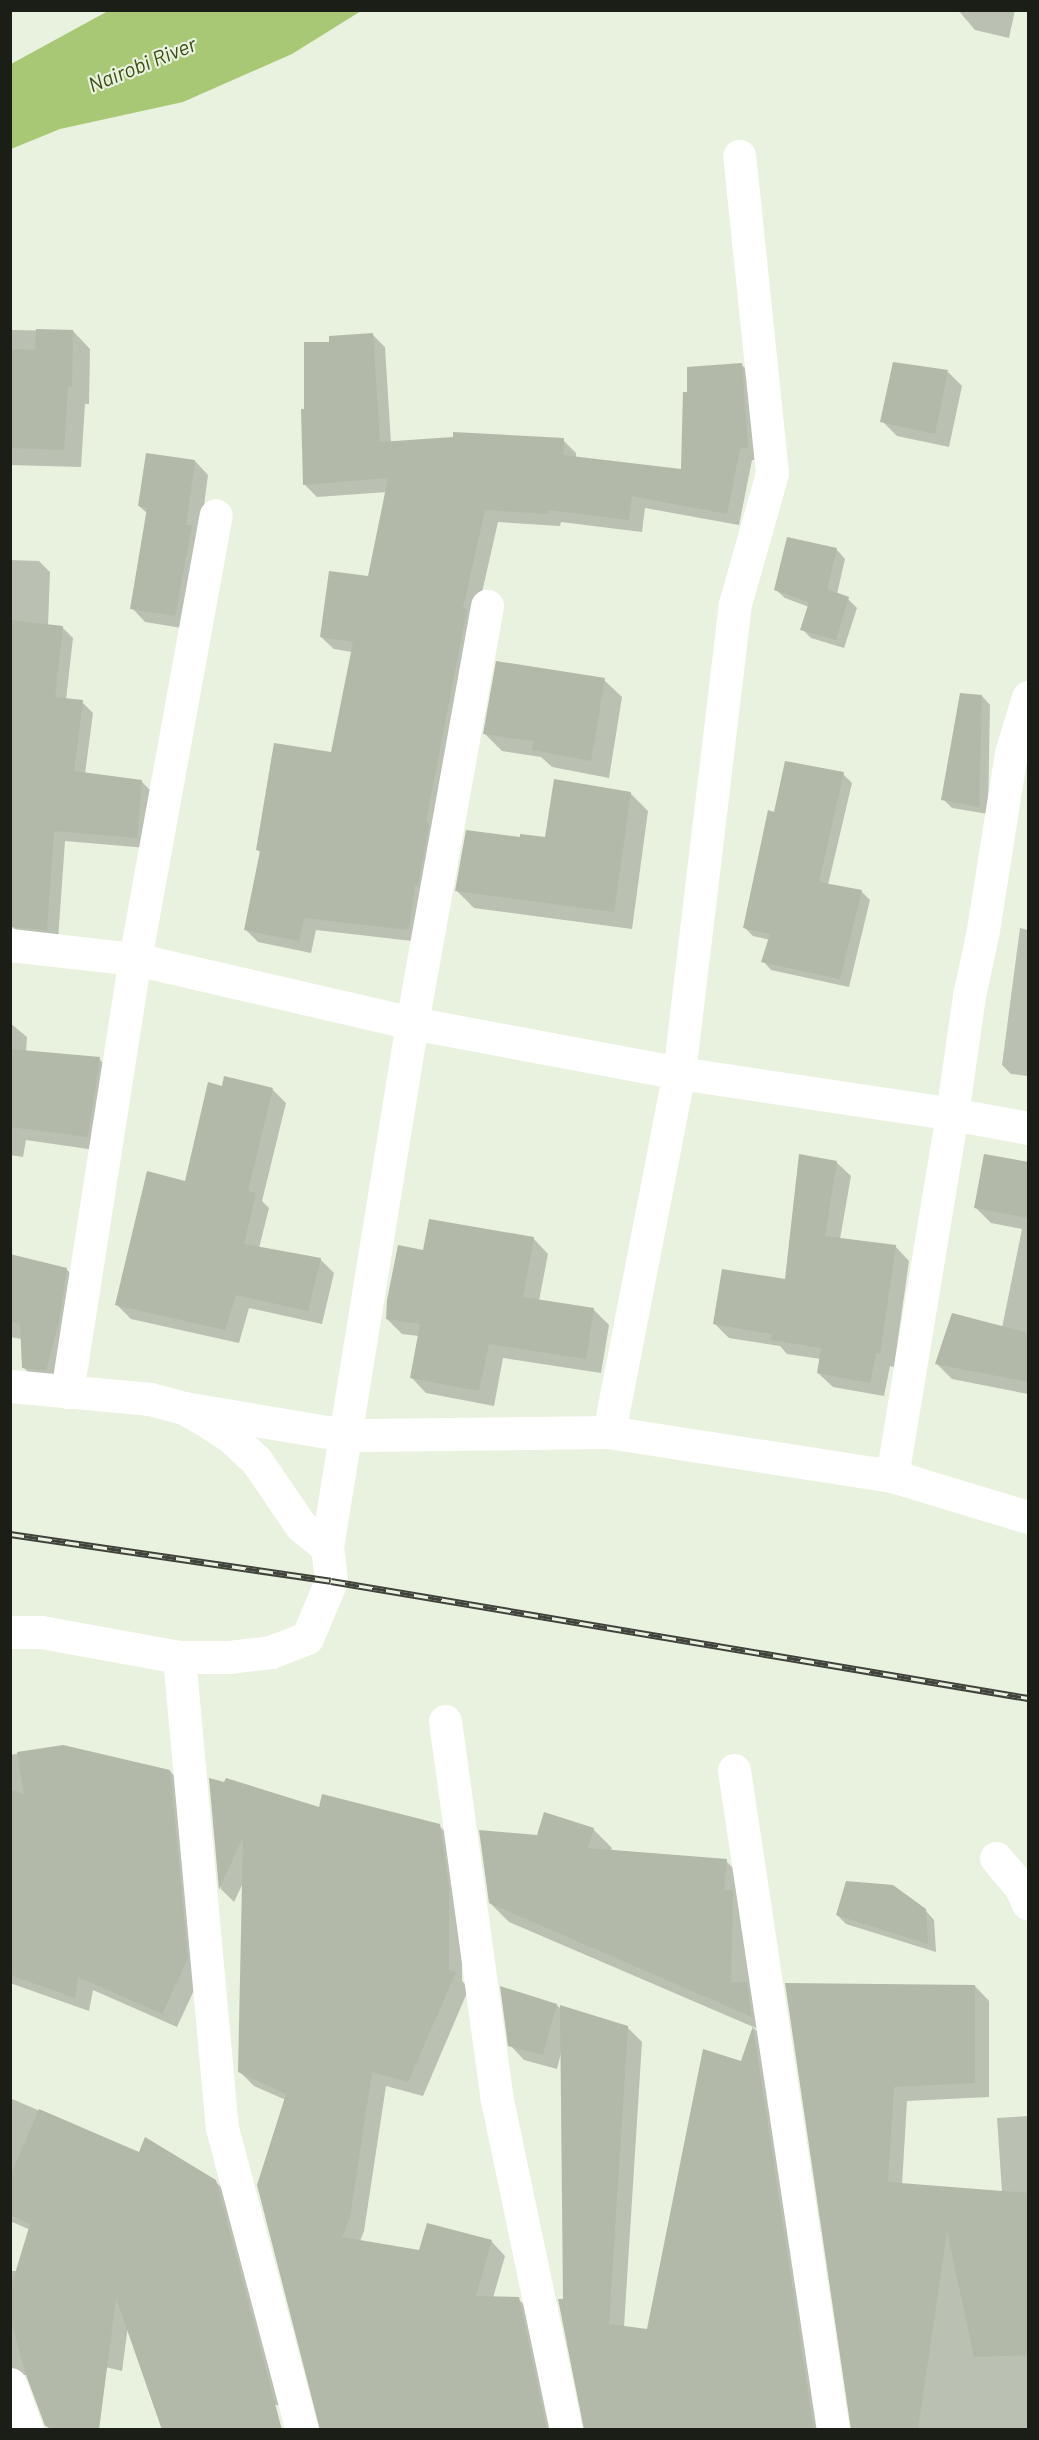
<!DOCTYPE html>
<style>
body{margin:0}
#map{position:relative;width:1039px;height:2440px;overflow:hidden;background:#e9f1df;font-family:Barlow,sans-serif}
div>[style]{position:absolute}
.water>*{inset:0;background:#a9c875}
.shadow>*{inset:0;background:#0003}
.building>*{inset:0;background:#b2b9a8}
.minor>*{height:33px;margin:-16.5px;padding:0 16.5px;transform-origin:16.5px;border-radius:16.5px;background:#fff}
.rail>*{height:7px;margin-top:-3.5px;transform-origin:0;background:repeating-linear-gradient(90deg,#e9f1df 0 14px,#40433b 0 28px);box-sizing:border-box;border-block:2px solid #40433b}
span{translate:-50% -50%;white-space:nowrap;text-align:center;line-height:1.15;-webkit-text-stroke:4.5px #e9f1df;paint-order:stroke}
.water-label{font-size:21px;color:#3a4d11;font-style:italic}
.frame{position:absolute;inset:0;border:12px solid #1b1d17;pointer-events:none}
</style>
<div id="map">
<div class="water">
<i style="clip-path:polygon(108px 11px,108px 10px,361px 11px,292px 54px,183px 102px,60px 129px,11px 149px,11px 64px)"></i>
</div>
<div class="shadow">
<i style="clip-path:polygon(958px 10px,1015px 10px,1009px 38px,975px 30px)"></i>
<i style="clip-path:polygon(10px 330px,73px 331px,90px 349px,89px 404px,85px 404px,81px 467px,10px 465px)"></i>
<i style="clip-path:polygon(372px 334px,385px 347px,391px 443px,563px 440px,576px 453px,576px 458px,682px 471px,688px 393px,741px 364px,754px 377px,760px 460px,752px 460px,739px 525px,645px 508px,642px 532px,561px 522px,560px 526px,498px 522px,476px 619px,421px 942px,316px 930px,311px 953px,258px 942px,245px 929px,261px 853px,257px 849px,333px 754px,352px 652px,334px 649px,321px 637px,370px 578px,387px 492px,317px 497px,305px 485px,305px 411px,331px 343px)"></i>
<i style="clip-path:polygon(948px 372px,962px 386px,949px 447px,897px 436px,882px 421px)"></i>
<i style="clip-path:polygon(195px 461px,208px 475px,188px 629px,145px 622px,132px 608px,148px 514px,139px 506px)"></i>
<i style="clip-path:polygon(788px 538px,837px 550px,845px 559px,837px 594px,848px 599px,857px 608px,844px 648px,811px 638px,802px 629px,809px 607px,785px 598px,776px 590px)"></i>
<i style="clip-path:polygon(10px 560px,39px 561px,50px 572px,48px 626px,62px 627px,73px 638px,66px 700px,82px 702px,93px 713px,85px 774px,141px 781px,152px 792px,147px 848px,65px 841px,58px 940px,23px 937px,12px 926px)"></i>
<i style="clip-path:polygon(604px 680px,622px 697px,609px 778px,552px 767px,541px 757px,502px 751px,485px 734px)"></i>
<i style="clip-path:polygon(982px 696px,990px 705px,988px 814px,952px 808px,943px 799px)"></i>
<i style="clip-path:polygon(843px 774px,852px 783px,828px 885px,861px 891px,870px 900px,849px 987px,771px 970px,763px 961px,770px 940px,753px 936px,744px 927px)"></i>
<i style="clip-path:polygon(630px 793px,648px 811px,632px 929px,474px 908px,456px 890px,521px 839px,546px 839px)"></i>
<i style="clip-path:polygon(1020px 928px,1028px 930px,1028px 1076px,1011px 1074px,1002px 1065px)"></i>
<i style="clip-path:polygon(10px 1023px,27px 1037px,26px 1052px,99px 1059px,113px 1073px,102px 1151px,26px 1140px,23px 1157px,10px 1155px)"></i>
<i style="clip-path:polygon(223px 1088px,273px 1090px,286px 1103px,262px 1201px,269px 1208px,259px 1248px,320px 1259px,334px 1273px,322px 1324px,249px 1308px,239px 1343px,131px 1319px,117px 1305px,186px 1183px)"></i>
<i style="clip-path:polygon(836px 1162px,851px 1176px,840px 1239px,895px 1246px,909px 1261px,894px 1367px,890px 1366px,884px 1396px,833px 1387px,818px 1373px,821px 1359px,787px 1354px,780px 1346px,729px 1338px,715px 1324px,786px 1281px)"></i>
<i style="clip-path:polygon(1028px 1164px,1028px 1394px,952px 1379px,937px 1364px,1002px 1328px,1022px 1229px,991px 1223px,975px 1207px)"></i>
<i style="clip-path:polygon(533px 1238px,548px 1254px,539px 1301px,594px 1310px,609px 1325px,601px 1373px,503px 1358px,494px 1406px,426px 1393px,411px 1377px,419px 1336px,402px 1334px,387px 1319px)"></i>
<i style="clip-path:polygon(10px 1255px,67px 1270px,81px 1284px,60px 1384px,38px 1382px,24px 1368px,22px 1339px,10px 1337px)"></i>
<i style="clip-path:polygon(62px 1746px,170px 1771px,184px 1786px,202px 1973px,177px 2027px,93px 1990px,89px 2011px,10px 1983px,10px 1755px)"></i>
<i style="clip-path:polygon(211px 1780px,320px 1809px,439px 1826px,454px 1840px,462px 1901px,462px 1981px,469px 1988px,423px 2096px,386px 2086px,364px 2231px,360px 2241px,420px 2252px,491px 2241px,505px 2256px,493px 2298px,518px 2299px,533px 2313px,557px 2430px,345px 2430px,286px 2100px,254px 2086px,239px 2071px,244px 1881px,234px 1902px,221px 1889px)"></i>
<i style="clip-path:polygon(593px 1829px,612px 1848px,611px 1851px,726px 1861px,745px 1880px,751px 1910px,750px 1987px,765px 2003px,770px 2034px,509px 1922px,490px 1903px,538px 1837px)"></i>
<i style="clip-path:polygon(925px 1910px,934px 1920px,936px 1952px,846px 1924px,837px 1915px)"></i>
<i style="clip-path:polygon(787px 1984px,975px 1986px,989px 2001px,989px 2097px,907px 2101px,902px 2185px,1002px 2192px,997px 2118px,1028px 2116px,1028px 2430px,853px 2430px)"></i>
<i style="clip-path:polygon(557px 2005px,562px 2010px,627px 2027px,642px 2042px,624px 2327px,648px 2330px,754px 2028px,767px 2042px,825px 2430px,586px 2430px,565px 2300px,561px 2053px,557px 2069px,524px 2060px,510px 2045px)"></i>
<i style="clip-path:polygon(10px 2098px,139px 2154px,215px 2181px,230px 2196px,286px 2407px,155px 2378px,128px 2326px,122px 2371px,80px 2361px,61px 2430px,50px 2430px,46px 2425px,29px 2375px,10px 2375px,10px 2271px,124px 2271px,10px 2221px)"></i>
</div>
<div class="building">
<i style="clip-path:polygon(36px 329px,73px 330px,72px 387px,68px 387px,64px 450px,10px 448px,10px 349px,35px 350px)"></i>
<i style="clip-path:polygon(373px 333px,380px 442px,453px 437px,453px 432px,564px 438px,563px 455px,681px 469px,683px 392px,687px 392px,687px 367px,742px 363px,748px 448px,740px 448px,727px 514px,632px 496px,629px 520px,548px 510px,548px 514px,485px 510px,463px 608px,467px 609px,426px 821px,429px 825px,418px 886px,415px 885px,409px 930px,304px 918px,299px 941px,244px 930px,260px 851px,256px 850px,274px 743px,331px 752px,353px 642px,320px 637px,329px 571px,368px 576px,388px 478px,303px 485px,301px 409px,304px 409px,304px 342px,329px 342px,329px 336px)"></i>
<i style="clip-path:polygon(893px 362px,948px 370px,935px 434px,880px 422px)"></i>
<i style="clip-path:polygon(146px 453px,195px 460px,186px 525px,192px 525px,175px 616px,130px 609px,147px 508px,138px 506px)"></i>
<i style="clip-path:polygon(787px 537px,837px 548px,827px 589px,849px 597px,836px 640px,800px 630px,809px 602px,774px 590px)"></i>
<i style="clip-path:polygon(10px 620px,63px 626px,55px 697px,83px 700px,74px 771px,142px 780px,137px 838px,54px 831px,47px 930px,10px 927px)"></i>
<i style="clip-path:polygon(496px 661px,605px 678px,591px 761px,532px 750px,534px 741px,483px 734px)"></i>
<i style="clip-path:polygon(960px 693px,982px 695px,979px 807px,941px 800px)"></i>
<i style="clip-path:polygon(785px 761px,844px 772px,819px 882px,862px 890px,840px 979px,761px 962px,770px 934px,743px 928px,768px 810px,774px 812px)"></i>
<i style="clip-path:polygon(554px 779px,631px 792px,614px 912px,455px 891px,466px 830px,520px 837px,520px 834px,545px 837px)"></i>
<i style="clip-path:polygon(10px 1049px,100px 1057px,88px 1137px,10px 1127px)"></i>
<i style="clip-path:polygon(224px 1076px,273px 1088px,248px 1191px,256px 1193px,244px 1244px,321px 1258px,308px 1311px,236px 1295px,225px 1330px,115px 1305px,147px 1171px,185px 1181px,208px 1082px,222px 1086px)"></i>
<i style="clip-path:polygon(799px 1154px,837px 1161px,825px 1236px,896px 1245px,880px 1354px,876px 1353px,870px 1383px,817px 1373px,821px 1348px,771px 1340px,772px 1334px,713px 1324px,722px 1269px,785px 1279px)"></i>
<i style="clip-path:polygon(984px 1154px,1029px 1162px,1029px 1218px,974px 1208px)"></i>
<i style="clip-path:polygon(429px 1219px,534px 1237px,523px 1297px,594px 1308px,586px 1359px,489px 1344px,479px 1391px,410px 1378px,420px 1324px,386px 1319px,387px 1300px,398px 1245px,423px 1250px)"></i>
<i style="clip-path:polygon(10px 1254px,67px 1268px,60px 1317px,46px 1371px,22px 1368px,20px 1324px,10px 1321px)"></i>
<i style="clip-path:polygon(952px 1313px,1029px 1333px,1029px 1382px,935px 1364px)"></i>
<i style="clip-path:polygon(63px 1745px,170px 1770px,188px 1958px,162px 2014px,78px 1977px,75px 1998px,10px 1975px,10px 1789px,24px 1795px,17px 1752px)"></i>
<i style="clip-path:polygon(209px 1778px,224px 1782px,226px 1778px,319px 1807px,322px 1794px,440px 1824px,449px 1886px,449px 1970px,456px 1972px,408px 2082px,372px 2072px,350px 2217px,342px 2237px,419px 2250px,427px 2223px,492px 2240px,476px 2296px,519px 2297px,547px 2430px,320px 2430px,257px 2185px,286px 2094px,238px 2072px,243px 1837px,219px 1890px)"></i>
<i style="clip-path:polygon(544px 1812px,594px 1828px,588px 1848px,727px 1859px,724px 1890px,733px 1890px,731px 1982px,747px 1982px,752px 2017px,489px 1903px,479px 1830px,537px 1835px)"></i>
<i style="clip-path:polygon(846px 1881px,893px 1885px,926px 1909px,928px 1944px,836px 1915px)"></i>
<i style="clip-path:polygon(785px 1983px,975px 1985px,975px 2083px,894px 2087px,888px 2182px,1029px 2193px,1029px 2355px,974px 2357px,947px 2231px,918px 2430px,851px 2430px)"></i>
<i style="clip-path:polygon(500px 1986px,557px 2004px,543px 2055px,508px 2046px)"></i>
<i style="clip-path:polygon(560px 2005px,628px 2026px,609px 2324px,647px 2329px,703px 2049px,741px 2061px,753px 2026px,814px 2430px,584px 2430px,558px 2299px,563px 2299px)"></i>
<i style="clip-path:polygon(39px 2109px,139px 2152px,145px 2137px,216px 2180px,282px 2430px,162px 2430px,116px 2298px,99px 2430px,64px 2430px,45px 2426px,26px 2375px,10px 2317px,10px 2290px,30px 2224px,10px 2215px,10px 2176px)"></i>
</div>
<div class="minor">
<i style="left:1028px;top:697px;width:59px;rotate:106.9deg"></i>
<i style="left:1011px;top:753px;width:179px;rotate:99deg"></i>
<i style="left:983px;top:930px;width:67px;rotate:102deg"></i>
<i style="left:969px;top:996px;width:119px;rotate:98.2deg"></i>
<i style="left:952px;top:1114px;width:77px;rotate:10.4deg"></i>
<i style="left:10px;top:945px;width:126px;rotate:6.4deg"></i>
<i style="left:135px;top:959px;width:284px;rotate:13deg"></i>
<i style="left:412px;top:1023px;width:272px;rotate:10.6deg"></i>
<i style="left:679px;top:1073px;width:276px;rotate:8.5deg"></i>
<i style="left:952px;top:1114px;width:367px;rotate:99.4deg"></i>
<i style="left:892px;top:1476px;width:286px;rotate:-171.2deg"></i>
<i style="left:609px;top:1432px;width:264px;rotate:179.3deg"></i>
<i style="left:345px;top:1435px;width:163px;rotate:-170.5deg"></i>
<i style="left:10px;top:1386px;width:141px;rotate:5.3deg"></i>
<i style="left:150px;top:1399px;width:35px;rotate:15deg"></i>
<i style="left:184px;top:1408px;width:24px;rotate:30deg"></i>
<i style="left:205px;top:1420px;width:31px;rotate:33deg"></i>
<i style="left:231px;top:1437px;width:34px;rotate:43deg"></i>
<i style="left:256px;top:1460px;width:80px;rotate:55.7deg"></i>
<i style="left:301px;top:1526px;width:33px;rotate:39deg"></i>
<i style="left:327px;top:1547px;width:34px;rotate:83deg"></i>
<i style="left:331px;top:1581px;width:62px;rotate:112.8deg"></i>
<i style="left:307px;top:1638px;width:39px;rotate:159deg"></i>
<i style="left:271px;top:1652px;width:42px;rotate:173.2deg"></i>
<i style="left:229px;top:1657px;width:50px;rotate:180deg"></i>
<i style="left:179px;top:1657px;width:140px;rotate:-169.7deg"></i>
<i style="left:41px;top:1632px;width:31px;rotate:180deg"></i>
<i style="left:67px;top:1392px;width:438px;rotate:-81.1deg"></i>
<i style="left:135px;top:959px;width:451px;rotate:-79.7deg"></i>
<i style="left:609px;top:1432px;width:366px;rotate:-79deg"></i>
<i style="left:679px;top:1073px;width:472px;rotate:-83.2deg"></i>
<i style="left:735px;top:604px;width:136px;rotate:-74.2deg"></i>
<i style="left:772px;top:473px;width:319px;rotate:-95.9deg"></i>
<i style="left:892px;top:1476px;width:142px;rotate:16.8deg"></i>
<i style="left:327px;top:1547px;width:531px;rotate:-80.79deg"></i>
<i style="left:412px;top:1023px;width:424px;rotate:-79.8deg"></i>
<i style="left:179px;top:1657px;width:473px;rotate:84.8deg"></i>
<i style="left:222px;top:2128px;width:312px;rotate:75.2deg"></i>
<i style="left:445px;top:1721px;width:377px;rotate:82.2deg"></i>
<i style="left:496px;top:2095px;width:342px;rotate:78.2deg"></i>
<i style="left:734px;top:1770px;width:667px;rotate:81.47deg"></i>
<i style="left:996px;top:1858px;width:39px;rotate:50deg"></i>
<i style="left:1021px;top:1888px;width:17px;rotate:66deg"></i>
<i style="left:10px;top:2384px;width:49px;rotate:69.7deg"></i>
</div>
<div class="rail">
<i style="left:10px;top:1534px;width:324px;rotate:8.3deg"></i>
<i style="left:331px;top:1581px;width:707px;rotate:9.53deg"></i>
</div>
<div class="water-label">
<span style="left:142px;top:64px;rotate:-22deg">Nairobi River</span>
</div>
<div class="frame"></div>
</div>
